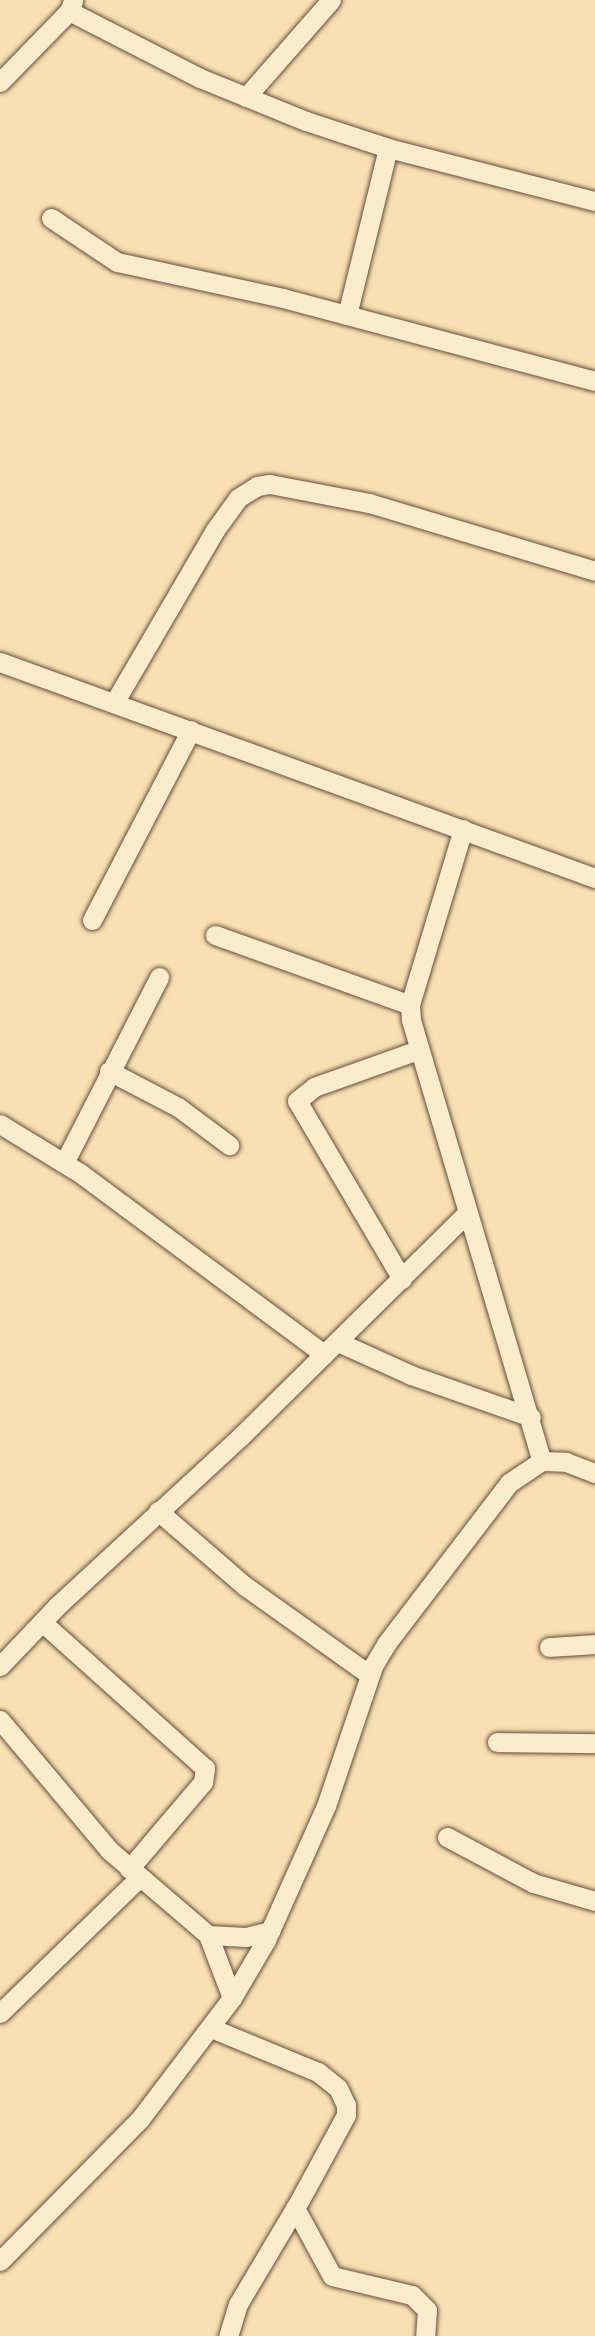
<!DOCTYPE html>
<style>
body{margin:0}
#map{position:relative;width:595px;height:2336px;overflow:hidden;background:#f8e0b2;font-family:"Libre Bodoni",serif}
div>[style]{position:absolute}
.roads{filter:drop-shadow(0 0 2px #644d3b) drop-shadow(0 0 2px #644d3b)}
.minor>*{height:19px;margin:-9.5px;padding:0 9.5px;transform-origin:9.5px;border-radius:9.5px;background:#faebcd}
span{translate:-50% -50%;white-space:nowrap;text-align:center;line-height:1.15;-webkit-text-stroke:5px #faebcd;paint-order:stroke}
</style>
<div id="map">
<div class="roads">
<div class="minor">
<i style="left:69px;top:11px;width:147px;rotate:27.1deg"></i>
<i style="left:200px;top:78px;width:114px;rotate:22.1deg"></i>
<i style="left:306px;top:121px;width:86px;rotate:18.2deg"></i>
<i style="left:388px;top:148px;width:214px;rotate:14.4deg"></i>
<i style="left:0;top:82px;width:99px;rotate:-45.8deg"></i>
<i style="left:69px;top:11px;width:11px;rotate:-68deg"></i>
<i style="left:246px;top:97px;width:129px;rotate:-48.8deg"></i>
<i style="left:51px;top:218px;width:79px;rotate:33.7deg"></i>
<i style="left:117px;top:262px;width:170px;rotate:12.2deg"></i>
<i style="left:283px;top:298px;width:323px;rotate:14.9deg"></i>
<i style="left:347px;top:315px;width:172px;rotate:-76.2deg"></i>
<i style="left:0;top:662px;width:633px;rotate:19.95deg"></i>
<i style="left:114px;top:703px;width:200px;rotate:-59.7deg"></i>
<i style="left:215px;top:530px;width:39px;rotate:-54deg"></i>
<i style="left:238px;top:498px;width:22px;rotate:-32deg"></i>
<i style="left:257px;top:486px;width:13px;rotate:-9deg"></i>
<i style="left:270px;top:484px;width:101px;rotate:10.9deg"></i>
<i style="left:369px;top:503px;width:236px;rotate:16.7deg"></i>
<i style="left:463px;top:829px;width:184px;rotate:106.8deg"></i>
<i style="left:410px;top:1005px;width:15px;rotate:86deg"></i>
<i style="left:411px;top:1020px;width:460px;rotate:73.5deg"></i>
<i style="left:92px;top:920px;width:214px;rotate:-62.5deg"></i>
<i style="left:215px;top:935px;width:207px;rotate:19.7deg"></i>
<i style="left:109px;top:1071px;width:78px;rotate:27.6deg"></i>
<i style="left:178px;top:1107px;width:64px;rotate:36.7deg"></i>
<i style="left:0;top:1124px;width:94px;rotate:31.5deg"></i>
<i style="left:80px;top:1173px;width:304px;rotate:36.6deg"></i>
<i style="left:64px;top:1163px;width:209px;rotate:-62.9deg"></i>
<i style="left:402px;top:1279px;width:207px;rotate:-120.5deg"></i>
<i style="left:297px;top:1101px;width:22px;rotate:-39deg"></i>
<i style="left:314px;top:1087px;width:110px;rotate:-19.6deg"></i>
<i style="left:338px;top:1342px;width:80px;rotate:24.3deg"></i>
<i style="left:411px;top:1375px;width:127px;rotate:19.3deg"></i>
<i style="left:158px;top:1511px;width:115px;rotate:40.8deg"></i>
<i style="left:245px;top:1586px;width:153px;rotate:35.5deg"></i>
<i style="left:42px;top:1622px;width:219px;rotate:41.9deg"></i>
<i style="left:205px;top:1768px;width:14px;rotate:98deg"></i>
<i style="left:203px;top:1782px;width:114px;rotate:130.4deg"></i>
<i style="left:549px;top:1647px;width:46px;rotate:-3.7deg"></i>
<i style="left:0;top:1666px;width:84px;rotate:-46.4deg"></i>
<i style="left:58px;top:1605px;width:248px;rotate:-42.7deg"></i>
<i style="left:240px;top:1437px;width:317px;rotate:-44.6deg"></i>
<i style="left:0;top:1720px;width:170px;rotate:50deg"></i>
<i style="left:109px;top:1850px;width:130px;rotate:40.6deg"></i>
<i style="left:208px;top:1935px;width:67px;rotate:69.1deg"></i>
<i style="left:497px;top:1742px;width:98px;rotate:0.6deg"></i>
<i style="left:447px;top:1837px;width:98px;rotate:28.1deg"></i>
<i style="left:533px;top:1883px;width:65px;rotate:16.2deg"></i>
<i style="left:208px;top:1935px;width:38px;rotate:3deg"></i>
<i style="left:246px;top:1937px;width:25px;rotate:-14deg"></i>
<i style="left:0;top:2013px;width:194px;rotate:-44.2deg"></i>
<i style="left:211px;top:2028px;width:116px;rotate:22.4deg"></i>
<i style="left:318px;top:2072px;width:26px;rotate:39deg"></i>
<i style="left:338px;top:2088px;width:19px;rotate:65deg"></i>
<i style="left:346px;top:2105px;width:10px;rotate:90deg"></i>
<i style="left:346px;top:2115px;width:94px;rotate:118.5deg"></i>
<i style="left:301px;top:2198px;width:123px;rotate:120.7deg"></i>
<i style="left:238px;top:2304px;width:34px;rotate:107deg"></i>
<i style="left:295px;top:2208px;width:77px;rotate:61.4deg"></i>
<i style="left:332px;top:2276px;width:82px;rotate:13.4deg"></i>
<i style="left:412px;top:2295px;width:21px;rotate:45deg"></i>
<i style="left:427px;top:2310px;width:26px;rotate:94deg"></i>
<i style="left:0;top:2261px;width:199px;rotate:-45.4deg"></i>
<i style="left:140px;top:2119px;width:152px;rotate:-52.8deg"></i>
<i style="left:232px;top:1998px;width:67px;rotate:-59.6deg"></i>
<i style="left:266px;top:1940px;width:147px;rotate:-65.9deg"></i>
<i style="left:326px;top:1806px;width:148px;rotate:-71.4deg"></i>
<i style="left:373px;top:1666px;width:26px;rotate:-59deg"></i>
<i style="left:386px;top:1644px;width:203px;rotate:-52.6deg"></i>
<i style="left:509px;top:1483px;width:40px;rotate:-34deg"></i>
<i style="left:542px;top:1461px;width:24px;rotate:2deg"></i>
<i style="left:566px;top:1462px;width:31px;rotate:21deg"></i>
</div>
</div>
</div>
